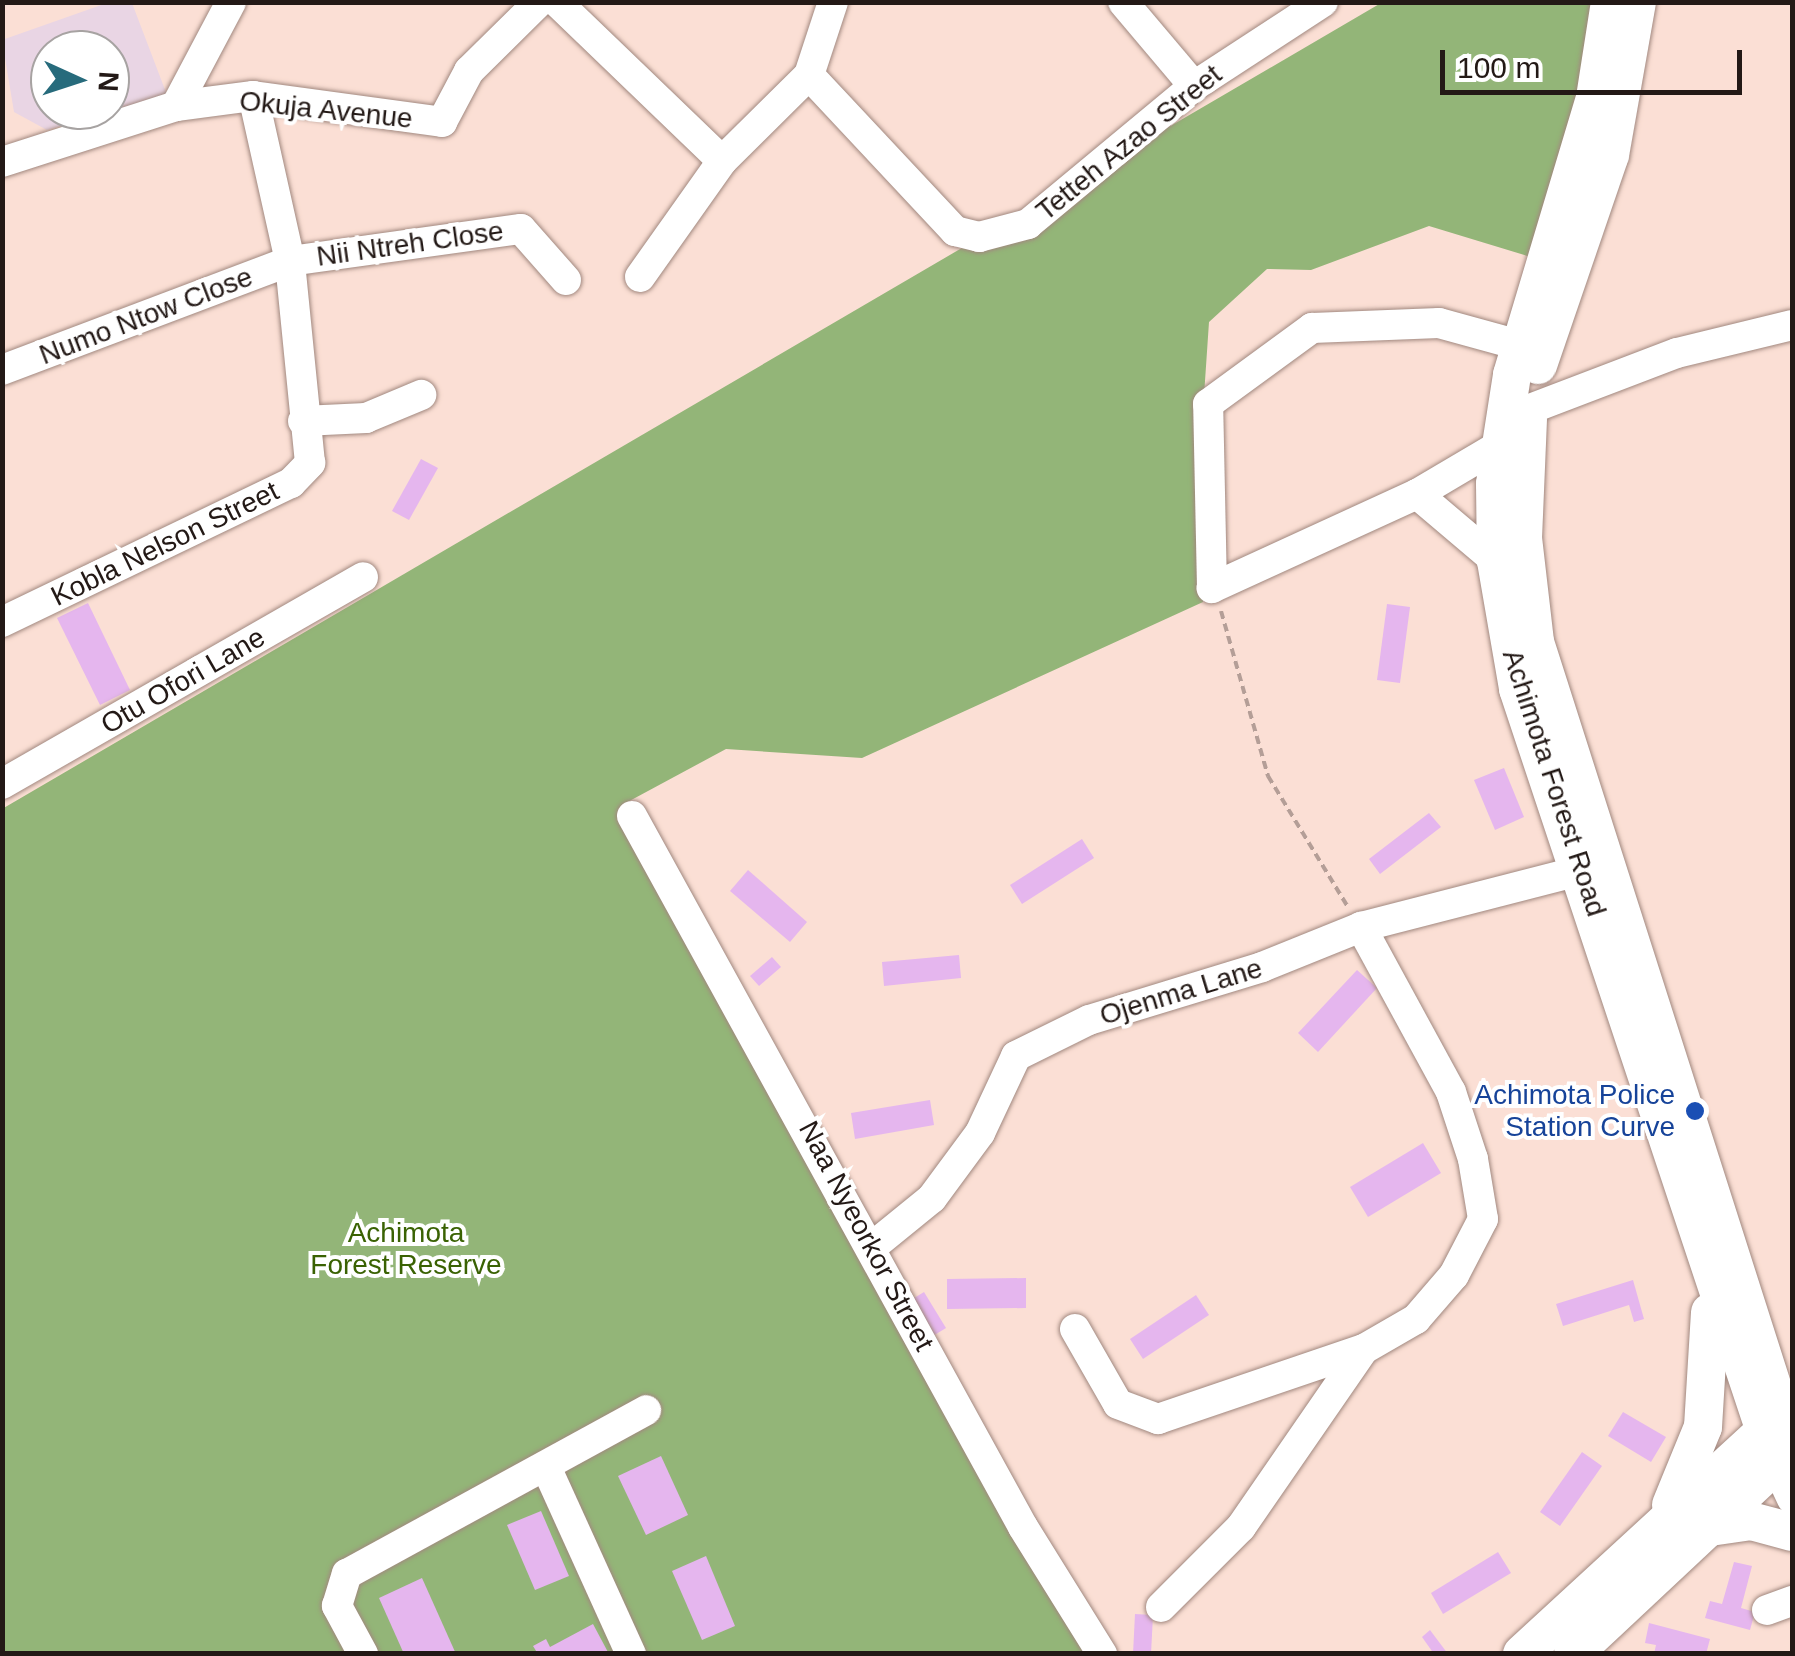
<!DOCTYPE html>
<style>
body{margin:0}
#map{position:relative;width:1795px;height:1656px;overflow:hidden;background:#fbdfd5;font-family:Arial,sans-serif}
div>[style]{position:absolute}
.education>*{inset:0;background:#e9d5e4}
.forest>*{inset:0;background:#93b578}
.building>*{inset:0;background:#e5b6ee}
.path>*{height:4px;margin-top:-2px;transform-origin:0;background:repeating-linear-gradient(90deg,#b49e97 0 8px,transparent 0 13px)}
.roads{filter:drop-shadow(0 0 2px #a1887f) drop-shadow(0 0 2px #a1887f)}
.minor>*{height:30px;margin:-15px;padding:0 15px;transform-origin:15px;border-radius:15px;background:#fff}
.major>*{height:38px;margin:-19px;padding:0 19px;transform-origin:19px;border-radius:19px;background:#fff}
.dots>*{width:28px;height:28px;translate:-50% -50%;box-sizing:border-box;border:5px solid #fff;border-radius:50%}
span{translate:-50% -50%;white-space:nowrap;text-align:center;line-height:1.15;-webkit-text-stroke:8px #fff;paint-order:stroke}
.street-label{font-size:28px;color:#231916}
.transit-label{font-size:28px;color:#164399}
.right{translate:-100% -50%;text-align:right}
.park-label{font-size:28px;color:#3a6203}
.frame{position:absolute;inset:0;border:5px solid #231916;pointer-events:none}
.north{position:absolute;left:30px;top:30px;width:100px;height:100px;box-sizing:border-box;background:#fff;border:2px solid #a7a3a2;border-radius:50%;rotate:93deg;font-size:28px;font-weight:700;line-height:40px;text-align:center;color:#231916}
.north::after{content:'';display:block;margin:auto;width:35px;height:45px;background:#276b7c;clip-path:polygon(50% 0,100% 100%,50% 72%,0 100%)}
.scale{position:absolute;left:1440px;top:50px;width:302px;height:45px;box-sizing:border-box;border:5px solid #231916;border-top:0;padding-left:12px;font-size:30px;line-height:35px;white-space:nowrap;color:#231916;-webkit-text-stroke:8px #fff;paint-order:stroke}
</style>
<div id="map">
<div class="education">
<i style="clip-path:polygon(evenodd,107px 3px,132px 3px,167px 95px,47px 130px,14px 112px,2px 40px,107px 3px,50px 50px,110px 50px,110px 110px,50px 110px,50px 50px)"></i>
</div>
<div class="forest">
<i style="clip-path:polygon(1381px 3px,1600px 3px,1534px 258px,1429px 226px,1311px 270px,1267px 269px,1209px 322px,1201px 440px,1203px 602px,862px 758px,726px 749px,622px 805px,1097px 1653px,3px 1653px,2px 809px)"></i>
</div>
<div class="building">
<i style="clip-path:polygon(421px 459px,438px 468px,409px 520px,392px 511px)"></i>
<i style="clip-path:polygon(88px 603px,130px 690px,100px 705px,57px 618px)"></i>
<i style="clip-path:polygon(1387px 604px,1410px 607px,1400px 683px,1377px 680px)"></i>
<i style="clip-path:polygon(1504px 768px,1524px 817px,1495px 830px,1474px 780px)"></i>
<i style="clip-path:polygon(1429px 813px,1441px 827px,1380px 874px,1369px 859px)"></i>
<i style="clip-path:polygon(1082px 839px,1094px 858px,1022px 904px,1010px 885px)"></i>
<i style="clip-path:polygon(748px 870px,807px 922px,790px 942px,730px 891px)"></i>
<i style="clip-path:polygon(959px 955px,961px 978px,884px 986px,882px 962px)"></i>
<i style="clip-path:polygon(772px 957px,781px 967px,759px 986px,750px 976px)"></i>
<i style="clip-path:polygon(1357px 970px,1377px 988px,1318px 1052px,1298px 1033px)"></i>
<i style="clip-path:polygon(930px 1100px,934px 1125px,855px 1139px,851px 1113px)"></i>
<i style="clip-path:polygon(1423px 1143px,1441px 1173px,1368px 1217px,1350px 1187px)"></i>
<i style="clip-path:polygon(1026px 1278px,1026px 1308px,947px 1309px,947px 1279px)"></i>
<i style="clip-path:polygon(1633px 1280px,1644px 1319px,1634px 1322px,1629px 1305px,1563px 1326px,1556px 1304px)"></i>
<i style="clip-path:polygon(924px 1292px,946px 1328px,928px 1339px,906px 1303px)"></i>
<i style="clip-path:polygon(1196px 1295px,1209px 1315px,1143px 1359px,1130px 1339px)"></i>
<i style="clip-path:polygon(1623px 1412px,1666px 1437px,1651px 1462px,1608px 1436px)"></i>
<i style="clip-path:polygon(1582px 1452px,1602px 1466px,1560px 1526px,1540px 1512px)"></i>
<i style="clip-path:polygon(661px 1456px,688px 1515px,646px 1535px,618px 1476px)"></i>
<i style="clip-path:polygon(541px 1511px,569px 1576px,535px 1590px,507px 1525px)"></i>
<i style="clip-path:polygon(1498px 1552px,1511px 1573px,1443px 1614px,1431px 1593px)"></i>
<i style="clip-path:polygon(706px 1556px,735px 1626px,702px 1640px,672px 1571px)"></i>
<i style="clip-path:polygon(1734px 1562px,1752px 1566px,1741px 1608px,1755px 1612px,1750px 1630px,1705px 1618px,1710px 1601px,1722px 1604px)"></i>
<i style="clip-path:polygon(422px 1578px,456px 1654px,404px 1654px,379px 1598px)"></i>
<i style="clip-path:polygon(1135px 1614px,1153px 1615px,1151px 1654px,1133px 1654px)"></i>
<i style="clip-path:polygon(1649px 1623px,1710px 1639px,1706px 1654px,1654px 1654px,1656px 1645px,1645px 1643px)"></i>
<i style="clip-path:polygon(593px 1624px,609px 1654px,538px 1654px,533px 1646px,546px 1639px,550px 1647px)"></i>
<i style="clip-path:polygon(1430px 1630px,1448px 1654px,1434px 1654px,1422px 1637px)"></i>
</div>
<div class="path">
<i style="left:1221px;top:611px;width:172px;rotate:74.1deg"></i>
<i style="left:1268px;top:776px;width:153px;rotate:58.6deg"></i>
</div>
<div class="roads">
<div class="minor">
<i style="left:557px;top:2px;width:229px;rotate:43.9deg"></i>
<i style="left:1123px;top:2px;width:110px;rotate:49.8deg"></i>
<i style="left:809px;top:75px;width:214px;rotate:46.9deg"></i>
<i style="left:955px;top:231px;width:25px;rotate:14deg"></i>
<i style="left:979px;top:237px;width:51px;rotate:-14.9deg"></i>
<i style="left:1028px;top:224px;width:216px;rotate:-39.7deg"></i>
<i style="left:1194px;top:86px;width:154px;rotate:-33.1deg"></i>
<i style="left:176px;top:106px;width:118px;rotate:-62.1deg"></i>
<i style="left:2px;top:162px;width:183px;rotate:-17.8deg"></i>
<i style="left:176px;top:106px;width:78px;rotate:-7.4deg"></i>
<i style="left:253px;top:96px;width:191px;rotate:7.8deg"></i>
<i style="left:442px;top:122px;width:58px;rotate:-62.1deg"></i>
<i style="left:469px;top:71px;width:98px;rotate:-44.6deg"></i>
<i style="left:640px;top:277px;width:142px;rotate:-54.7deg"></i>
<i style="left:722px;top:161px;width:122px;rotate:-44.7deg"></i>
<i style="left:809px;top:75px;width:77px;rotate:-71.8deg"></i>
<i style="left:2px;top:370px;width:308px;rotate:-20.7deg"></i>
<i style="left:290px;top:261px;width:233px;rotate:-7.9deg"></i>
<i style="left:521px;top:229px;width:68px;rotate:48.6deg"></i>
<i style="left:1530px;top:409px;width:157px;rotate:-20.9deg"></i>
<i style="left:1677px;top:353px;width:118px;rotate:-13.7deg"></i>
<i style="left:303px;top:421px;width:63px;rotate:-2.7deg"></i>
<i style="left:366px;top:418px;width:60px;rotate:-22.7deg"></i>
<i style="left:1500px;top:445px;width:96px;rotate:149.4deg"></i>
<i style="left:1417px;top:494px;width:226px;rotate:155.4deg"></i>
<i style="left:1212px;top:588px;width:184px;rotate:-91.2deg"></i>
<i style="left:1208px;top:404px;width:129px;rotate:-36.2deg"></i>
<i style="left:1312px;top:328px;width:127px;rotate:-2.3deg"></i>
<i style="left:1439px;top:323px;width:83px;rotate:15.4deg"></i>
<i style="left:1417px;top:494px;width:104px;rotate:40.3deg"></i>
<i style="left:2px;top:622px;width:321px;rotate:-25.7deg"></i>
<i style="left:291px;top:483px;width:28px;rotate:-46deg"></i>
<i style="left:310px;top:463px;width:203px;rotate:-95.7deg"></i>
<i style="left:290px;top:261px;width:169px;rotate:-102.6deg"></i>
<i style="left:2px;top:784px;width:416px;rotate:-29.8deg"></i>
<i style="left:632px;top:816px;width:811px;rotate:61.19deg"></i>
<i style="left:1023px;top:1527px;width:150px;rotate:58.1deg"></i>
<i style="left:873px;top:1246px;width:76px;rotate:-39.1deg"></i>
<i style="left:932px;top:1198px;width:81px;rotate:-53.6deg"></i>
<i style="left:980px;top:1133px;width:85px;rotate:-64.9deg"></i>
<i style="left:1016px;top:1056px;width:81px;rotate:-26.3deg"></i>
<i style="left:1089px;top:1020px;width:181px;rotate:-17deg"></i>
<i style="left:1262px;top:967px;width:107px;rotate:-22deg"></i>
<i style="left:1361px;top:927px;width:229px;rotate:-14.4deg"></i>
<i style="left:1075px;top:1329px;width:86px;rotate:60.2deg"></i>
<i style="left:1118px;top:1404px;width:43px;rotate:20.6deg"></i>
<i style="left:1158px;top:1419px;width:218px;rotate:-18.8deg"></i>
<i style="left:1364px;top:1349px;width:60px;rotate:-30deg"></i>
<i style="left:1416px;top:1319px;width:58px;rotate:-49.2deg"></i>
<i style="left:1454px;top:1275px;width:63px;rotate:-62.6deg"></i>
<i style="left:1483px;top:1219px;width:61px;rotate:-99.5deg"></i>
<i style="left:1473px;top:1159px;width:71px;rotate:-108.2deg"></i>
<i style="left:1451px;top:1092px;width:188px;rotate:-118.6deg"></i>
<i style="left:1777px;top:1467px;width:35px;rotate:65deg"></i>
<i style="left:547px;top:1469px;width:203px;rotate:65.6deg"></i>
<i style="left:1161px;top:1607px;width:113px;rotate:-45deg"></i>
<i style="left:1241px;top:1527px;width:216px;rotate:-55.4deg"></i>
<i style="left:1767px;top:1610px;width:27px;rotate:-20deg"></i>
<i style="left:363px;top:1654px;width:55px;rotate:-118.4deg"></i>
<i style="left:337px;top:1606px;width:34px;rotate:-73deg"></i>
<i style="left:347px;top:1574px;width:341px;rotate:-28.7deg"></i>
</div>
<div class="major">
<i style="left:1610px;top:2px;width:97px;rotate:98.9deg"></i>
<i style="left:1595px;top:98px;width:289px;rotate:106.7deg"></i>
<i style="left:1512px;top:375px;width:110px;rotate:98.9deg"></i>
<i style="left:1495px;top:484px;width:77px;rotate:89.3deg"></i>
<i style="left:1496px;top:561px;width:130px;rotate:80.2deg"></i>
<i style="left:1518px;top:689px;width:820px;rotate:71.59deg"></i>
<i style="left:1538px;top:365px;width:222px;rotate:-71.1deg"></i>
<i style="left:1610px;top:155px;width:155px;rotate:-80deg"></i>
<i style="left:1528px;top:419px;width:119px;rotate:92.4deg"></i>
<i style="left:1523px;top:538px;width:105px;rotate:83.4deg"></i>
<i style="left:1535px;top:642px;width:846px;rotate:72.31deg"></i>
<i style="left:1671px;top:1505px;width:84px;rotate:-67.7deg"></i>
<i style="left:1703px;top:1427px;width:115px;rotate:-86.5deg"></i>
<i style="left:1710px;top:1527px;width:41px;rotate:-8.3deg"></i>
<i style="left:1751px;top:1521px;width:42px;rotate:15deg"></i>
<i style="left:1522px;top:1654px;width:326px;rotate:-42.6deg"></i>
<i style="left:1762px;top:1433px;width:24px;rotate:-19deg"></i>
<i style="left:1573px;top:1654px;width:259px;rotate:-43.1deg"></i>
<i style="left:1762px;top:1477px;width:34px;rotate:-28deg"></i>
</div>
</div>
<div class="dots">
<i style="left:1695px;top:1111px;background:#1a4fb4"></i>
</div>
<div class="street-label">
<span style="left:326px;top:110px;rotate:6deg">Okuja Avenue</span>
<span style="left:1129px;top:143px;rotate:-39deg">Tetteh Azao Street</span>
<span style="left:410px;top:244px;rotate:-8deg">Nii Ntreh Close</span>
<span style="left:146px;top:316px;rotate:-21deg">Numo Ntow Close</span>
<span style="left:165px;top:544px;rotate:-26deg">Kobla Nelson Street</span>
<span style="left:183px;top:681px;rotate:-30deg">Otu Ofori Lane</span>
<span style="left:1554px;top:783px;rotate:72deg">Achimota Forest Road</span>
<span style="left:1181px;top:992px;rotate:-17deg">Ojenma Lane</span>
<span style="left:866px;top:1236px;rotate:62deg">Naa Nyeorkor Street</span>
</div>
<div class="transit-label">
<span class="right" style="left:1675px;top:1111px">Achimota Police<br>Station Curve</span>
</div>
<div class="park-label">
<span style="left:406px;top:1249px">Achimota<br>Forest Reserve</span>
</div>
<div class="frame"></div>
<div class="north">N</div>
<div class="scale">100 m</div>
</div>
